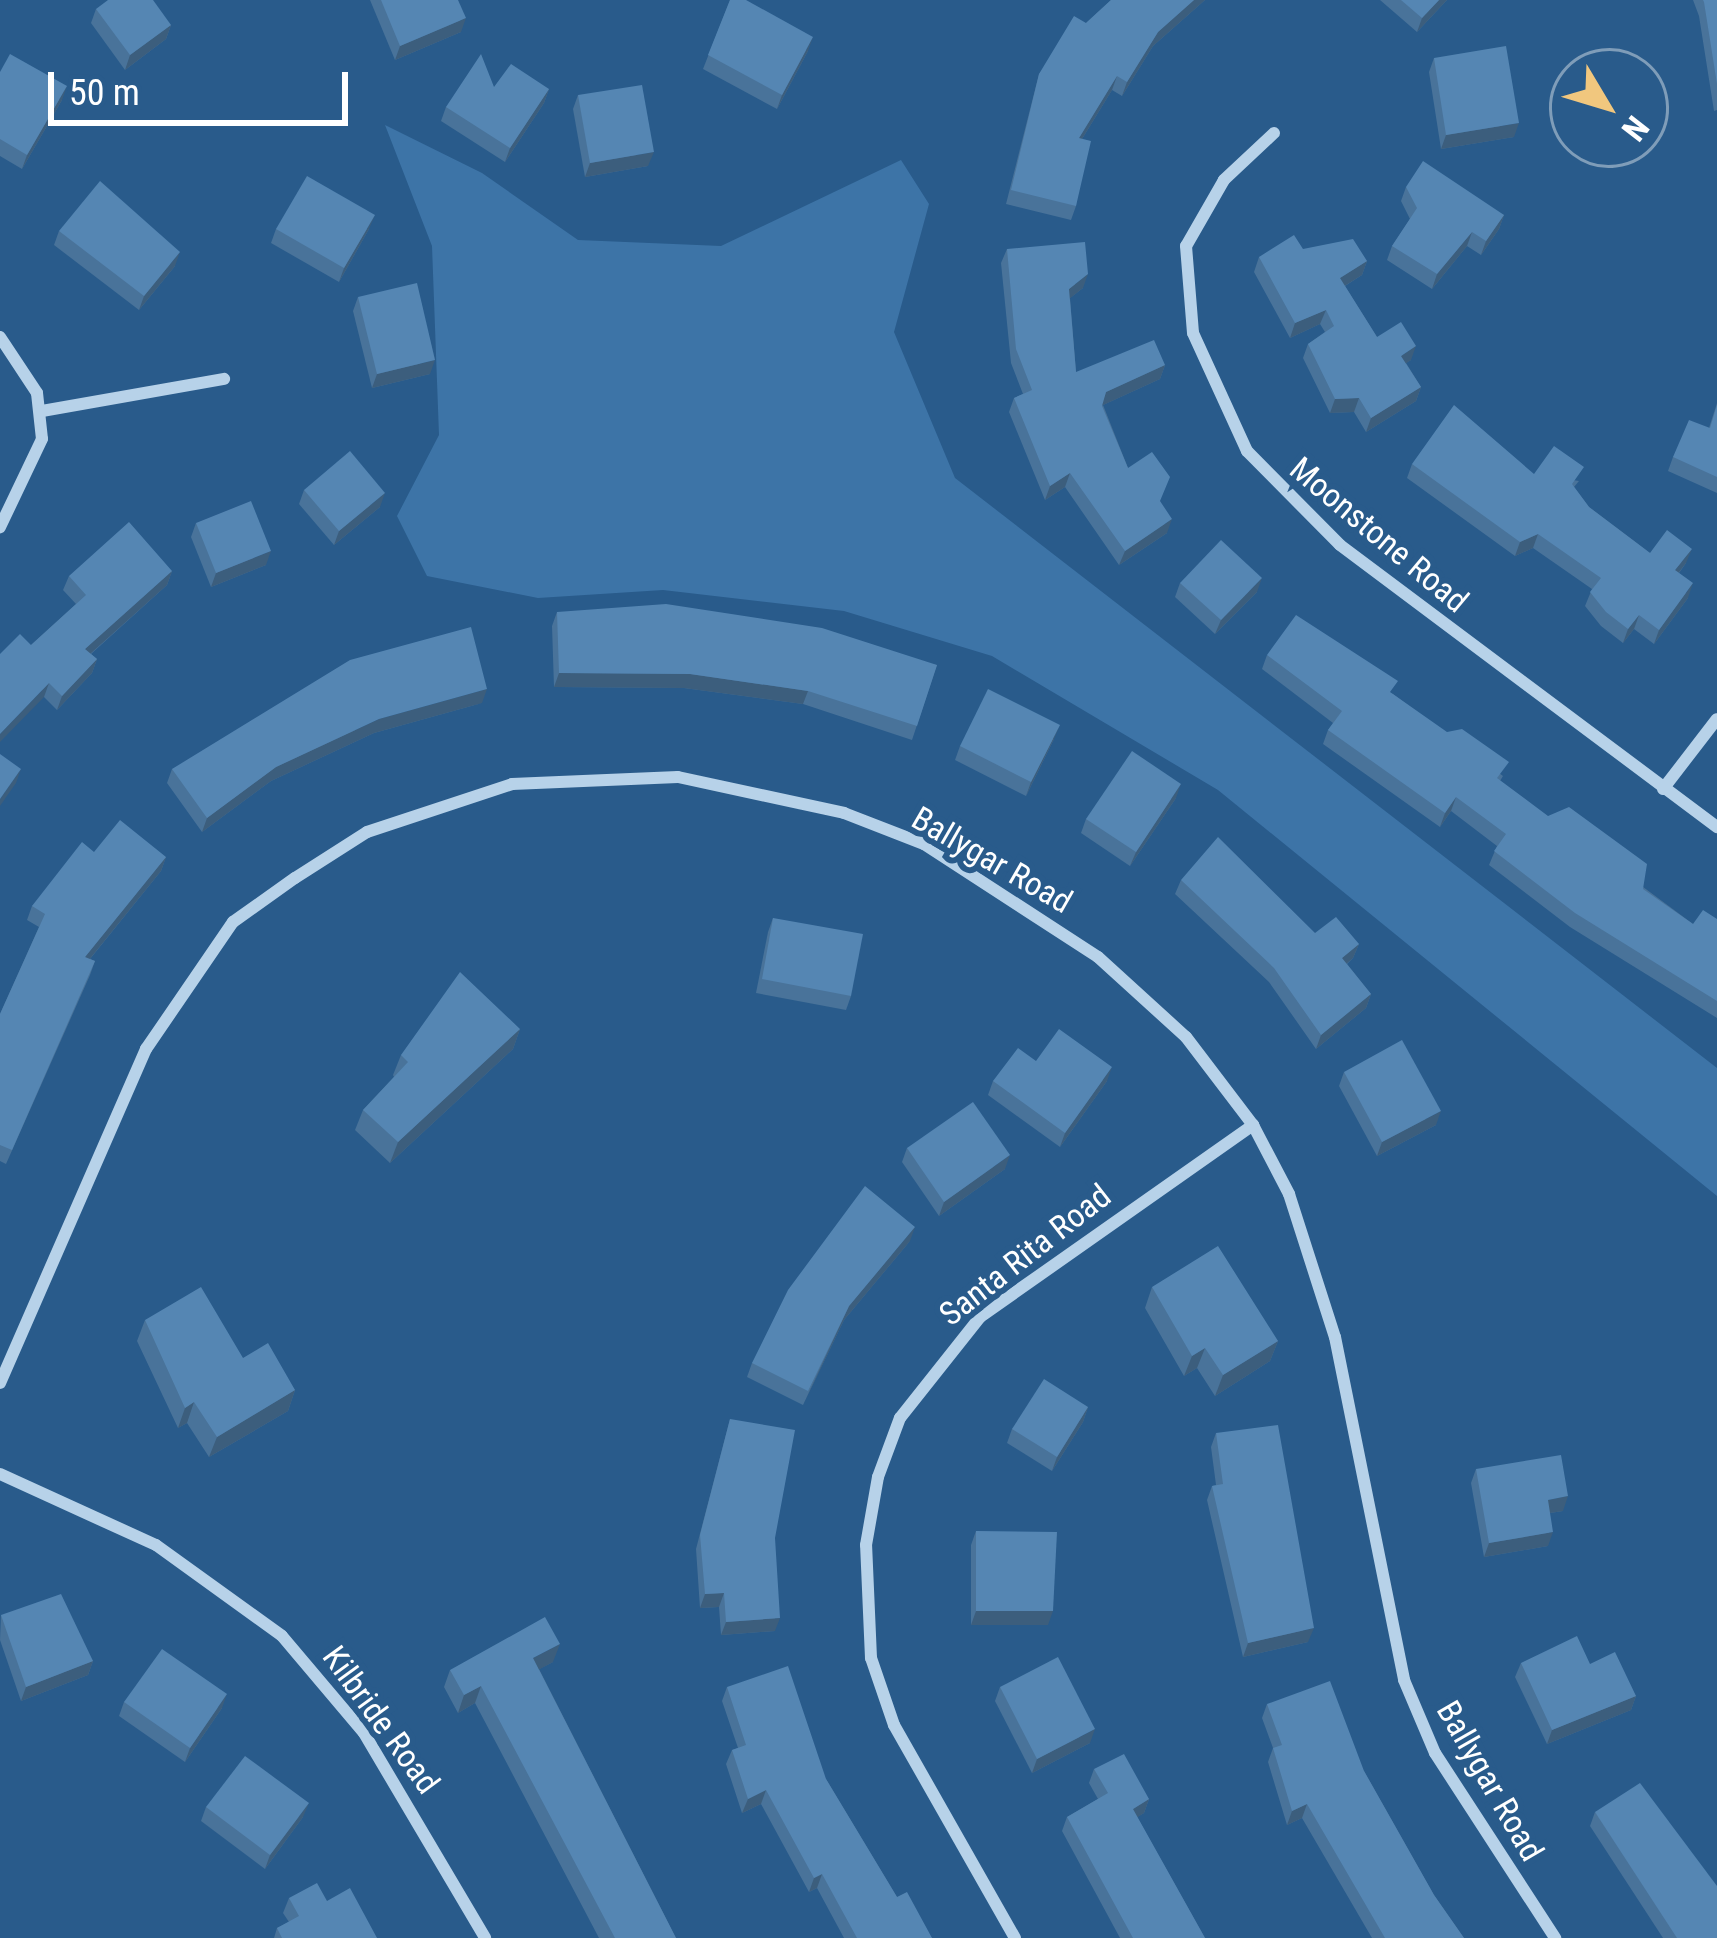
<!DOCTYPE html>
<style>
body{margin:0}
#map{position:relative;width:1717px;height:1938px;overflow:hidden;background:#295b8b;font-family:"Roboto Condensed",sans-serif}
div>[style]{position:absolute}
.green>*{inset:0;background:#3d74a7}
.street>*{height:12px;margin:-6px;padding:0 6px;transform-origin:6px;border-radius:6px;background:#b7d2e9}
.wall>*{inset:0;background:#49739a}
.shaded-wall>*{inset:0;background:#3c5e7d}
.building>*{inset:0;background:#5586b3}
span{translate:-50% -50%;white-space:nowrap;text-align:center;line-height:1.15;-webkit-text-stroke:12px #295b8b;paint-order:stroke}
.street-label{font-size:33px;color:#fff}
.north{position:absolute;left:1549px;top:48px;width:120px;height:120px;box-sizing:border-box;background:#295b8b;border:3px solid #7f9db9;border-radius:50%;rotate:128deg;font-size:33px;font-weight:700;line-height:48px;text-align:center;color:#fff}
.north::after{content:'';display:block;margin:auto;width:42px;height:54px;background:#f1c77e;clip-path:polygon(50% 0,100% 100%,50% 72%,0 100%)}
.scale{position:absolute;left:48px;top:72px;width:300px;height:54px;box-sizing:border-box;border:6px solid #fff;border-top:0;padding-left:15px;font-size:36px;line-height:42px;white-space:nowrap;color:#fff;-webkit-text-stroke:9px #295b8b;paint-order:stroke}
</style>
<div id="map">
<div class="green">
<i style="clip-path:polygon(385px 125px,482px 173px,578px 240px,721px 246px,901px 160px,929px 204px,894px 332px,955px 478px,1717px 1068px,1717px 1196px,1218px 790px,992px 656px,844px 611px,663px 590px,538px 598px,427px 576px,397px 516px,439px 435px,432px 246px)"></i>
</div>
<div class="street">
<i style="left:1274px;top:133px;width:69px;rotate:136.8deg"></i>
<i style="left:1224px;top:180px;width:76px;rotate:119.9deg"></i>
<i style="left:1186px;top:246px;width:87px;rotate:85.4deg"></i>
<i style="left:1193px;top:333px;width:130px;rotate:65.4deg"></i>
<i style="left:1247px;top:451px;width:132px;rotate:45.3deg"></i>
<i style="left:1340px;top:545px;width:471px;rotate:36.8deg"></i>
<i style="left:0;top:337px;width:67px;rotate:56.5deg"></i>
<i style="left:37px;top:393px;width:46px;rotate:83.8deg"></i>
<i style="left:42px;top:439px;width:98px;rotate:115.5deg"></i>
<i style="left:42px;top:411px;width:185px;rotate:-10deg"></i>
<i style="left:1663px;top:789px;width:88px;rotate:-52.4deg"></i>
<i style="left:0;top:1383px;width:365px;rotate:-66.4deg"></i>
<i style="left:146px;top:1049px;width:154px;rotate:-55.6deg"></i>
<i style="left:233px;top:922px;width:76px;rotate:-35.4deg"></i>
<i style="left:295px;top:878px;width:85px;rotate:-32.6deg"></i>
<i style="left:367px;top:832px;width:153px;rotate:-18.3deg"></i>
<i style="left:512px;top:784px;width:166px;rotate:-2.4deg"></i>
<i style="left:678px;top:777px;width:170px;rotate:12.2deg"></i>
<i style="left:844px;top:813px;width:86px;rotate:21.2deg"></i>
<i style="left:924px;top:844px;width:207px;rotate:33deg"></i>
<i style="left:1098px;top:957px;width:119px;rotate:42.3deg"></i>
<i style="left:1186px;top:1037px;width:111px;rotate:52.7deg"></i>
<i style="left:1253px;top:1125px;width:78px;rotate:62.4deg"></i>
<i style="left:1289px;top:1194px;width:150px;rotate:72.2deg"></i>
<i style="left:1335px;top:1337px;width:350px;rotate:78.6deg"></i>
<i style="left:1404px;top:1680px;width:79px;rotate:67deg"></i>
<i style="left:1435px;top:1753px;width:221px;rotate:57deg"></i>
<i style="left:0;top:1474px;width:171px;rotate:24.5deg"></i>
<i style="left:156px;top:1545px;width:155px;rotate:35.8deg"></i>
<i style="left:282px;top:1636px;width:127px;rotate:49.8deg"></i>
<i style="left:364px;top:1733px;width:238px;rotate:59.4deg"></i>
<i style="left:1015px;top:1938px;width:245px;rotate:-119.6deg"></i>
<i style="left:894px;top:1725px;width:71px;rotate:-108.9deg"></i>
<i style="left:871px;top:1658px;width:113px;rotate:-92.5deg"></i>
<i style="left:866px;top:1545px;width:69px;rotate:-80deg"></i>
<i style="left:878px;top:1477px;width:63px;rotate:-69.6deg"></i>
<i style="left:900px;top:1418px;width:129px;rotate:-51.6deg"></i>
<i style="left:980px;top:1317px;width:334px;rotate:-35.1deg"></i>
</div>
<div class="wall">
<i style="clip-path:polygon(370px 0,458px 0,461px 32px,395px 60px)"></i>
<i style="clip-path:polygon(730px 0,808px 51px,777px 109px,703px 69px)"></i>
<i style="clip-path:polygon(1111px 0,1205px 0,1153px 46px,1122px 96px,1112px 90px,1082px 139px,1076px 206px,1071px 220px,1006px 204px,1039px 74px,1086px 23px)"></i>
<i style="clip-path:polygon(1380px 0,1447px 0,1417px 32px)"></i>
<i style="clip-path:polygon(1693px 0,1717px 0,1717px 110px,1714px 111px,1699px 16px)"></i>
<i style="clip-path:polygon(96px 9px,171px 25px,166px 39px,125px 70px,91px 23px)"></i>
<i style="clip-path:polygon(1434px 58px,1514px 137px,1441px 149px,1429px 72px)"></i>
<i style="clip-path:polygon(0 72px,62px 100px,22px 169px,0 156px)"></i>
<i style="clip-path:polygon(494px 87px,549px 89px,544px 103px,505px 162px,441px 121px,446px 107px)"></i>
<i style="clip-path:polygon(578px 95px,648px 166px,585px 177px,573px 109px)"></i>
<i style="clip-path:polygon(1406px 187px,1504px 215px,1499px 229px,1481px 255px,1467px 246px,1432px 289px,1387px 260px,1392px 246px,1410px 219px,1401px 201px)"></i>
<i style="clip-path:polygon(276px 229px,369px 229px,339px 282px,271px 243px)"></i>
<i style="clip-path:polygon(59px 231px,175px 266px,139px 310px,54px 245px)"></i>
<i style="clip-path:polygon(1007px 249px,1083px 288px,1070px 298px,1076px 372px,1165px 365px,1160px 379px,1103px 405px,1128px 468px,1160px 502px,1167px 533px,1119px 565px,1065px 487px,1045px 500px,1009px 412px,1014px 398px,1023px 394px,1011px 363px,1001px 263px)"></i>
<i style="clip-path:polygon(1303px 249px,1367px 261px,1362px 275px,1345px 286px,1377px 337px,1411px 360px,1406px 363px,1421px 387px,1416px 401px,1366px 432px,1354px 412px,1330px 413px,1303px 358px,1308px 344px,1325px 332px,1320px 324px,1290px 338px,1254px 272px,1259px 257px)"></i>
<i style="clip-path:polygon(358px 297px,430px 374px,372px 388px,353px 311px)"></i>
<i style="clip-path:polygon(1717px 403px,1717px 493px,1668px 471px,1673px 457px,1709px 428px)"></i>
<i style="clip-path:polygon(1412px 464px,1534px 474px,1579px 481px,1574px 487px,1589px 507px,1650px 553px,1686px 563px,1679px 573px,1688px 598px,1654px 644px,1634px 629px,1623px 643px,1601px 626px,1585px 606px,1592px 589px,1533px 548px,1515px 556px,1407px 478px)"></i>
<i style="clip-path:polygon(304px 490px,380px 507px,334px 545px,299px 504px)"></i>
<i style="clip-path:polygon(196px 523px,266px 565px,211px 587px,191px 537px)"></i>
<i style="clip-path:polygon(172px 571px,167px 585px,91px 654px,97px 659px,92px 673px,57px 710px,44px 697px,31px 645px,76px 604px,63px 590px,69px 576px)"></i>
<i style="clip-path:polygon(1180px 583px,1257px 592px,1215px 634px,1175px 597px)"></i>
<i style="clip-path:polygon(557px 612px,937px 665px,912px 740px,803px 704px,684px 688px,554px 687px,552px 626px)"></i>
<i style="clip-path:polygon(1267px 655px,1393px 694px,1503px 776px,1500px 781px,1693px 924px,1717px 919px,1717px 1018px,1570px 927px,1489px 865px,1497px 846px,1451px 811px,1440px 827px,1323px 744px,1328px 730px,1333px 723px,1262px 669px)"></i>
<i style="clip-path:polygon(482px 703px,374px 733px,271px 781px,202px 832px,167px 783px,172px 769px)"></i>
<i style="clip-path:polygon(1054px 739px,1026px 796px,955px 760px,960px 746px)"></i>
<i style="clip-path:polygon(1176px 798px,1130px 866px,1081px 833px,1086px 819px)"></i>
<i style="clip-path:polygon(94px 852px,166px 857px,161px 871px,90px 959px,95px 961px,90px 975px,6px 1164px,0 1161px,0 1014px,39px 927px,27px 920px,32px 906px)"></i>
<i style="clip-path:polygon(1181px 880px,1315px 933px,1359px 944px,1353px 958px,1347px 964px,1371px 994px,1366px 1008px,1316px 1049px,1269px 982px,1175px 894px)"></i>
<i style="clip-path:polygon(773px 918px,851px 996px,846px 1010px,756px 993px,768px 932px)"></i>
<i style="clip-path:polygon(520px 1029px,513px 1049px,390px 1163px,355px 1130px,363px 1110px,394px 1077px,393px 1075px,401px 1055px)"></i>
<i style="clip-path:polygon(1036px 1061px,1107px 1081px,1060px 1147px,988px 1095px,993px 1081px)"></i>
<i style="clip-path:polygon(1344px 1072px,1436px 1125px,1377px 1156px,1339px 1086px)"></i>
<i style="clip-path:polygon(907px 1148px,1005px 1169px,939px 1216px,902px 1162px)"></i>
<i style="clip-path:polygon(910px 1241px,844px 1320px,803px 1405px,747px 1377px,752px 1363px)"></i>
<i style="clip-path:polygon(1152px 1287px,1278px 1341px,1270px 1361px,1215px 1396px,1197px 1368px,1184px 1376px,1145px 1308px)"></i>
<i style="clip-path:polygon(145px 1320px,243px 1358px,295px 1390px,288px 1411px,209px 1457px,187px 1423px,178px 1428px,137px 1341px)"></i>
<i style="clip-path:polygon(1088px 1407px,1083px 1422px,1052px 1471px,1007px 1443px,1012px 1429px)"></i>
<i style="clip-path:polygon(730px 1419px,775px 1538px,775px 1631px,721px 1635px,719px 1607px,700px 1608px,696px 1549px)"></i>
<i style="clip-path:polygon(1216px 1433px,1308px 1642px,1243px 1657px,1207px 1500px,1212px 1486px,1216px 1485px,1211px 1447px)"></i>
<i style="clip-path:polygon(1476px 1469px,1563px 1511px,1550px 1513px,1548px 1546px,1484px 1557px,1471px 1483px)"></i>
<i style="clip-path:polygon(976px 1531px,1048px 1625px,971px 1625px,971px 1545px)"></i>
<i style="clip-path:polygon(1px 1615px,93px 1661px,88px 1675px,21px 1701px,0 1640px)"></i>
<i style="clip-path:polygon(553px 1662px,539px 1669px,676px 1938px,599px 1938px,475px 1703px,458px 1713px,444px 1687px,450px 1670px)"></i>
<i style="clip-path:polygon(1521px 1663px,1590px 1664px,1636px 1696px,1631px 1710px,1547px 1744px,1515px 1677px)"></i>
<i style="clip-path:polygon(727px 1687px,826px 1779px,897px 1897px,932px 1938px,844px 1938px,817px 1888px,809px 1892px,761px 1804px,742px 1813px,726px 1764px,732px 1750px,738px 1748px,722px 1701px)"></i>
<i style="clip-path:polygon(1000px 1687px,1090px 1743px,1032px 1773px,995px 1701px)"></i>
<i style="clip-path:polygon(124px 1702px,222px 1708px,185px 1762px,119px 1716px)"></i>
<i style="clip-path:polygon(1267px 1704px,1364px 1771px,1434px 1895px,1464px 1938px,1372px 1938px,1302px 1818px,1287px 1825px,1268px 1762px,1273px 1748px,1262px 1718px)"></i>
<i style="clip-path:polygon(1094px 1769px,1149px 1799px,1144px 1813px,1137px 1817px,1205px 1938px,1120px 1938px,1062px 1831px,1067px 1817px,1098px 1799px,1089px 1783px)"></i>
<i style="clip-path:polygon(206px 1807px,303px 1817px,265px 1869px,201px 1821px)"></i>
<i style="clip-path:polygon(1595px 1812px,1717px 1938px,1663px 1938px,1590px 1826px)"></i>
<i style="clip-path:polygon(289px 1898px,327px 1901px,377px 1938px,274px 1938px,277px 1928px,289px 1922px,283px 1913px)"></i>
</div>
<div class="shaded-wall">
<i style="clip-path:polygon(1194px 0,1205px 0,1153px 46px,1122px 96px,1127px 82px,1158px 32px)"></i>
<i style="clip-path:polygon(1439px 0,1447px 0,1417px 32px,1422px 18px)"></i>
<i style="clip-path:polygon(466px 18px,461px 32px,395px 60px,400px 46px)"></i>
<i style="clip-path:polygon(171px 25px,166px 39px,125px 70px,130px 55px)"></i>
<i style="clip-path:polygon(813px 37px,808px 51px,777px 109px,782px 95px)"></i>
<i style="clip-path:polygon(1117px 76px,1112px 90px,1074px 152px,1079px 138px)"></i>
<i style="clip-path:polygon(67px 86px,62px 100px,22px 169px,27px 155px)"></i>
<i style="clip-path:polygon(549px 89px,544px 103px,505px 162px,510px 148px)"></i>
<i style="clip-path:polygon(1519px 123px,1514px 137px,1441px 149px,1446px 135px)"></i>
<i style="clip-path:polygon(654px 152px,648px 166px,585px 177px,590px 163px)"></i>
<i style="clip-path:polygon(375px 215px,369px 229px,339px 282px,344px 268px)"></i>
<i style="clip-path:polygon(1504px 215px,1499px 229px,1481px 255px,1486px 241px)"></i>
<i style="clip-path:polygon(1472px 232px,1467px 246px,1432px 289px,1437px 274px)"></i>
<i style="clip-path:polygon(180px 252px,175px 266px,139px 310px,144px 296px)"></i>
<i style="clip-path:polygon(1367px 261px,1362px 275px,1335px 292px,1340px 278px)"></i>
<i style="clip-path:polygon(1088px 274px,1083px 288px,1064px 303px,1069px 289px)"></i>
<i style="clip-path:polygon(1326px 310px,1320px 324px,1290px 338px,1295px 323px)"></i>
<i style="clip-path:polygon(1416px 346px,1411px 360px,1396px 370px,1401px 356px)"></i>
<i style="clip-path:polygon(435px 360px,430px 374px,372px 388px,377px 374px)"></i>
<i style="clip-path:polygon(1165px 365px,1160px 379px,1101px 406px,1106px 392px)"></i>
<i style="clip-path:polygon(1421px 387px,1416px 401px,1366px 432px,1371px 418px)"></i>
<i style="clip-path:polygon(1359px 398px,1354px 412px,1330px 413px,1335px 399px)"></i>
<i style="clip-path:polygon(1070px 473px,1065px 487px,1045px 500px,1050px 486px)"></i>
<i style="clip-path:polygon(385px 493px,380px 507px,334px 545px,339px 531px)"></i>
<i style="clip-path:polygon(1172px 519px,1167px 533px,1119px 565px,1125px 551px)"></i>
<i style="clip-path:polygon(1538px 534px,1533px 548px,1515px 556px,1520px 542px)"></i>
<i style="clip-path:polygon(1692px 549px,1686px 563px,1670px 584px,1675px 570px)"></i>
<i style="clip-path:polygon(271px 551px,266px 565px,211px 587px,216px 573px)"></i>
<i style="clip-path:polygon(172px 571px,167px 585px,80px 663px,85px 649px)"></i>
<i style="clip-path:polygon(1262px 578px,1257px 592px,1215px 634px,1221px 620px)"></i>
<i style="clip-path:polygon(1693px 583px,1688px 598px,1654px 644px,1659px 630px)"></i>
<i style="clip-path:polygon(1639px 615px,1634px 629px,1623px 643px,1628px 629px)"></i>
<i style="clip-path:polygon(97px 659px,92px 673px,57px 710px,62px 696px)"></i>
<i style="clip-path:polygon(559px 673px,690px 674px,808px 691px,803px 704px,684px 688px,554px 687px)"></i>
<i style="clip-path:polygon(49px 683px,44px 697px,0 742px,0 734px)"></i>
<i style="clip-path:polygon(487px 689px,482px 703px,374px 733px,271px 781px,202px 832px,207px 818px,276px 767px,379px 719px)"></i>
<i style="clip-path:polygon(1060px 725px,1054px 739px,1026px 796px,1031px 782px)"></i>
<i style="clip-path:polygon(21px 769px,16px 783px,0 806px,0 799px)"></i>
<i style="clip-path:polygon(1181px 784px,1176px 798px,1130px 866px,1136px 852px)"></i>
<i style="clip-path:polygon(1456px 797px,1451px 811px,1440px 827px,1445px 813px)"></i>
<i style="clip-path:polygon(166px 857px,161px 871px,80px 971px,85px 957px)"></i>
<i style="clip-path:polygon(1359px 944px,1353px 958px,1337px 972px,1342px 958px)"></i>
<i style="clip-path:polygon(1371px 994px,1366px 1008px,1316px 1049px,1321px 1035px)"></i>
<i style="clip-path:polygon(520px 1029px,513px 1049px,390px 1163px,398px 1142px)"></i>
<i style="clip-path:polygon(1112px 1067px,1107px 1081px,1060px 1147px,1065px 1133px)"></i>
<i style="clip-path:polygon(1441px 1111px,1436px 1125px,1377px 1156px,1382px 1142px)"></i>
<i style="clip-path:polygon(1010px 1155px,1005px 1169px,939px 1216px,944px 1202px)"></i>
<i style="clip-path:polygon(915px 1227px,910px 1241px,844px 1320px,803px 1405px,849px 1306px)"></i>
<i style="clip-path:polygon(1278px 1341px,1270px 1361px,1215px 1396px,1223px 1375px)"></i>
<i style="clip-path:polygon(1205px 1348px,1197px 1368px,1184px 1376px,1192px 1356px)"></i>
<i style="clip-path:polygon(295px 1390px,288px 1411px,209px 1457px,217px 1437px)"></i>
<i style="clip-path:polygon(194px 1402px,187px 1423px,178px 1428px,185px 1408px)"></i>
<i style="clip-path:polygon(1088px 1407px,1083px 1422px,1052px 1471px,1057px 1457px)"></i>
<i style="clip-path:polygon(1568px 1496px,1563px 1511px,1543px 1514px,1548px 1500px)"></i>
<i style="clip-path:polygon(1553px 1532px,1548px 1546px,1484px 1557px,1489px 1543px)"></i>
<i style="clip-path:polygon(724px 1593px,719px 1607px,700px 1608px,705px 1594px)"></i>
<i style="clip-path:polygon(976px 1611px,1053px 1611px,1048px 1625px,971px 1625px)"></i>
<i style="clip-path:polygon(780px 1618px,775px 1631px,721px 1635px,726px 1622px)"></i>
<i style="clip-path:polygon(1314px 1628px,1308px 1642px,1243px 1657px,1248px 1643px)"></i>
<i style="clip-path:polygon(560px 1644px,553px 1662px,527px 1676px,533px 1658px)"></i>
<i style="clip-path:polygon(93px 1661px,88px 1675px,21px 1701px,26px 1687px)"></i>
<i style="clip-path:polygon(481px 1686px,475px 1703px,458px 1713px,464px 1695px)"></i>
<i style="clip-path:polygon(227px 1694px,222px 1708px,185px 1762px,190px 1748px)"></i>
<i style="clip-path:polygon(1636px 1696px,1631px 1710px,1547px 1744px,1552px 1730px)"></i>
<i style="clip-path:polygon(1095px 1729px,1090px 1743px,1032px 1773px,1037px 1759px)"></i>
<i style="clip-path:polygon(766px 1790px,761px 1804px,742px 1813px,748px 1799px)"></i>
<i style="clip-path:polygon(1149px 1799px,1144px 1813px,1128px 1823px,1133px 1809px)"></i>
<i style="clip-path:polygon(309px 1803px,303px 1817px,265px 1869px,270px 1855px)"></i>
<i style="clip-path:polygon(1307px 1804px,1302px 1818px,1287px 1825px,1292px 1811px)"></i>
<i style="clip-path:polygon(822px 1874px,817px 1888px,809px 1892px,814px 1878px)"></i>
</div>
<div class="building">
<i style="clip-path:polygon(108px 0,153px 0,171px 25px,130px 55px,96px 9px)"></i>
<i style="clip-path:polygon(381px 0,458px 0,466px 18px,400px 46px)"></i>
<i style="clip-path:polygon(730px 0,746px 0,813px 37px,782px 95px,708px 55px)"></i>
<i style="clip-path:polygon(1111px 0,1194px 0,1158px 32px,1127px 82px,1117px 76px,1079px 138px,1091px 141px,1076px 206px,1011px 190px,1039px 74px,1074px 16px,1086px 23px)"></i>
<i style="clip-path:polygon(1401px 0,1439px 0,1422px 18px)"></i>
<i style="clip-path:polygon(1703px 0,1717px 0,1717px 84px,1704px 2px)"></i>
<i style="clip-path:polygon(1506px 46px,1519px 123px,1446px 135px,1434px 58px)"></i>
<i style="clip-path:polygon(10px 54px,67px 86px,27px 155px,0 139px,0 72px)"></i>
<i style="clip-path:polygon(481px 54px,494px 87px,511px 64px,549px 89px,510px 148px,446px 107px)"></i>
<i style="clip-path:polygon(642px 85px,654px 152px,590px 163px,578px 95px)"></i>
<i style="clip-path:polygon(1423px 161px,1504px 215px,1486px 241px,1472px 232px,1437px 274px,1392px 246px,1417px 208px,1406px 187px)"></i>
<i style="clip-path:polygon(307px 176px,375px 215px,344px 268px,276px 229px)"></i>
<i style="clip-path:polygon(100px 181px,180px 252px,144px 296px,59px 231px)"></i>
<i style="clip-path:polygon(1294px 235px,1303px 249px,1353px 239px,1367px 261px,1340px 278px,1377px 337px,1401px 322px,1416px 346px,1401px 356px,1421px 387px,1371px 418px,1359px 398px,1335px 399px,1308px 344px,1334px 326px,1326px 310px,1295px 323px,1259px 257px)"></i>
<i style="clip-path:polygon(1085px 242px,1088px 274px,1069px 289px,1076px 372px,1154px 340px,1165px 365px,1106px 392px,1102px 406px,1128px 468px,1152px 452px,1170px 477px,1160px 501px,1172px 519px,1125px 551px,1070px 473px,1050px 486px,1014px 398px,1032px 390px,1016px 349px,1007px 249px)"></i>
<i style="clip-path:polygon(417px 283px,435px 360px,377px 374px,358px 297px)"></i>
<i style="clip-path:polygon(1454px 405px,1534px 474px,1554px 446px,1584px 467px,1572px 484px,1589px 507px,1650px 553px,1667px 530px,1692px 549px,1675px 570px,1693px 583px,1659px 630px,1639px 615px,1628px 629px,1606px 612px,1590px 592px,1601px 578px,1538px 534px,1520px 542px,1412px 464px)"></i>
<i style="clip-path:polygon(1717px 405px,1717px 477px,1673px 457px,1689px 420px,1710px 428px)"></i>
<i style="clip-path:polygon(350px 451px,385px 493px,339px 531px,304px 490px)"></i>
<i style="clip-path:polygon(251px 501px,271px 551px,216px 573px,196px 523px)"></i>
<i style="clip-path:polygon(129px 522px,172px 571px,85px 649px,97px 659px,62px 696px,49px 683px,0 734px,0 654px,20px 634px,31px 645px,86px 595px,69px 576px)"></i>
<i style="clip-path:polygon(1221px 540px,1262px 578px,1221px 620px,1180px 583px)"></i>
<i style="clip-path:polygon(666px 604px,822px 628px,937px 665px,917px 726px,808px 691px,690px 674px,559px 673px,557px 612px)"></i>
<i style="clip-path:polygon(1296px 615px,1398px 681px,1390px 692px,1447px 732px,1462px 729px,1509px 762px,1497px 778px,1548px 816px,1569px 807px,1647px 864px,1643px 889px,1693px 924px,1703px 910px,1717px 919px,1717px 1001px,1575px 913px,1494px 851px,1506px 834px,1456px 797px,1445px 813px,1328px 730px,1342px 711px,1267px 655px)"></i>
<i style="clip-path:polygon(471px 627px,487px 689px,379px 719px,276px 767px,207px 818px,172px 769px,350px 660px)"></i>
<i style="clip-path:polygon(988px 689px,1060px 725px,1031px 782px,960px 746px)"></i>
<i style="clip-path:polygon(1132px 751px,1181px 784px,1136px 852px,1086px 819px)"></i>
<i style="clip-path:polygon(0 754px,21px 769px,0 799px)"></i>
<i style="clip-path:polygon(120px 820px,166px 857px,85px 957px,95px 961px,12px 1150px,0 1145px,0 1014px,45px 914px,32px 906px,82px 842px,94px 852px)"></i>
<i style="clip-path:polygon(1218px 837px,1315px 933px,1336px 917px,1359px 944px,1342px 958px,1371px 994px,1321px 1035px,1274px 968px,1181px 880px)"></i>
<i style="clip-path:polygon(773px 918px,863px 934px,851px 996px,762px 979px)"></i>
<i style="clip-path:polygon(460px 972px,520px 1029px,398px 1142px,363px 1110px,408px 1062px,401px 1055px)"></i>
<i style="clip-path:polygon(1059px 1029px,1112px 1067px,1065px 1133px,993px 1081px,1018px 1048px,1036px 1061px)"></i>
<i style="clip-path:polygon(1402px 1040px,1441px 1111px,1382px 1142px,1344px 1072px)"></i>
<i style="clip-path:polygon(973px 1102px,1010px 1155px,944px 1202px,907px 1148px)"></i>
<i style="clip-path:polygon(865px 1186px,915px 1227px,849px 1306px,808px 1391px,752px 1363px,788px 1290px)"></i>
<i style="clip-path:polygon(1218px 1246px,1278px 1341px,1223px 1375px,1205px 1348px,1192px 1356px,1152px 1287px)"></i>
<i style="clip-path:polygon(201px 1287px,243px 1358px,268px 1343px,295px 1390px,217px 1437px,194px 1402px,185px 1408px,145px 1320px)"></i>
<i style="clip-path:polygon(1044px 1379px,1088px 1407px,1057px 1457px,1012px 1429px)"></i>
<i style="clip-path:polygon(730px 1419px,795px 1430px,775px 1538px,780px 1618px,726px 1622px,724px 1593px,705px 1594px,700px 1535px)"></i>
<i style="clip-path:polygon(1278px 1425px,1314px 1628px,1248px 1643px,1212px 1486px,1223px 1484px,1216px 1433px)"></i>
<i style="clip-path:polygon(1561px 1455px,1568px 1496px,1548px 1500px,1553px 1532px,1489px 1543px,1476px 1469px)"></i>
<i style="clip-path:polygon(976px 1531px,1057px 1532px,1053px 1611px,976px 1611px)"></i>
<i style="clip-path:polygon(61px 1594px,93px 1661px,26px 1687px,1px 1615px)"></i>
<i style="clip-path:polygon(545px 1617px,560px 1644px,533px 1658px,676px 1938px,615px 1938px,481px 1686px,464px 1695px,450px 1670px)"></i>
<i style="clip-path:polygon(1577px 1636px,1590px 1664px,1615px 1652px,1636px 1696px,1552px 1730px,1521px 1663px)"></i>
<i style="clip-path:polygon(162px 1649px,227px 1694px,190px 1748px,124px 1702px)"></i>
<i style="clip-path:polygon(1058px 1657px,1095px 1729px,1037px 1759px,1000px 1687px)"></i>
<i style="clip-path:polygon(788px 1666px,826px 1779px,897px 1897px,907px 1892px,932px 1938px,857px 1938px,822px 1874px,814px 1878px,766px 1790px,748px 1799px,732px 1750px,746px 1745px,727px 1687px)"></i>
<i style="clip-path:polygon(1330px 1681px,1364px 1771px,1434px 1895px,1464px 1938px,1385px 1938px,1307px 1804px,1292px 1811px,1273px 1748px,1282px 1745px,1267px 1704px)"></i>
<i style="clip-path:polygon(1124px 1754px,1149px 1799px,1133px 1809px,1205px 1938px,1133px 1938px,1067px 1817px,1108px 1793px,1094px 1769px)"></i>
<i style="clip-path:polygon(245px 1756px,309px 1803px,270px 1855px,206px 1807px)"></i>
<i style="clip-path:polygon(1640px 1783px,1717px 1886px,1717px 1938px,1677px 1938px,1595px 1812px)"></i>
<i style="clip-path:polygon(317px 1883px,327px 1901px,350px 1888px,377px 1938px,282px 1938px,277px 1928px,299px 1916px,289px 1898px)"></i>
</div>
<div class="street-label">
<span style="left:1379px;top:535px;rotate:40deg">Moonstone Road</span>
<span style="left:992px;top:860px;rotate:30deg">Ballygar Road</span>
<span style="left:1025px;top:1255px;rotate:-38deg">Santa Rita Road</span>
<span style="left:381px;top:1720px;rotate:54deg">Kilbride Road</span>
<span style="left:1490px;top:1781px;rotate:60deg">Ballygar Road</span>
</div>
<div class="north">N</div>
<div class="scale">50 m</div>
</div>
